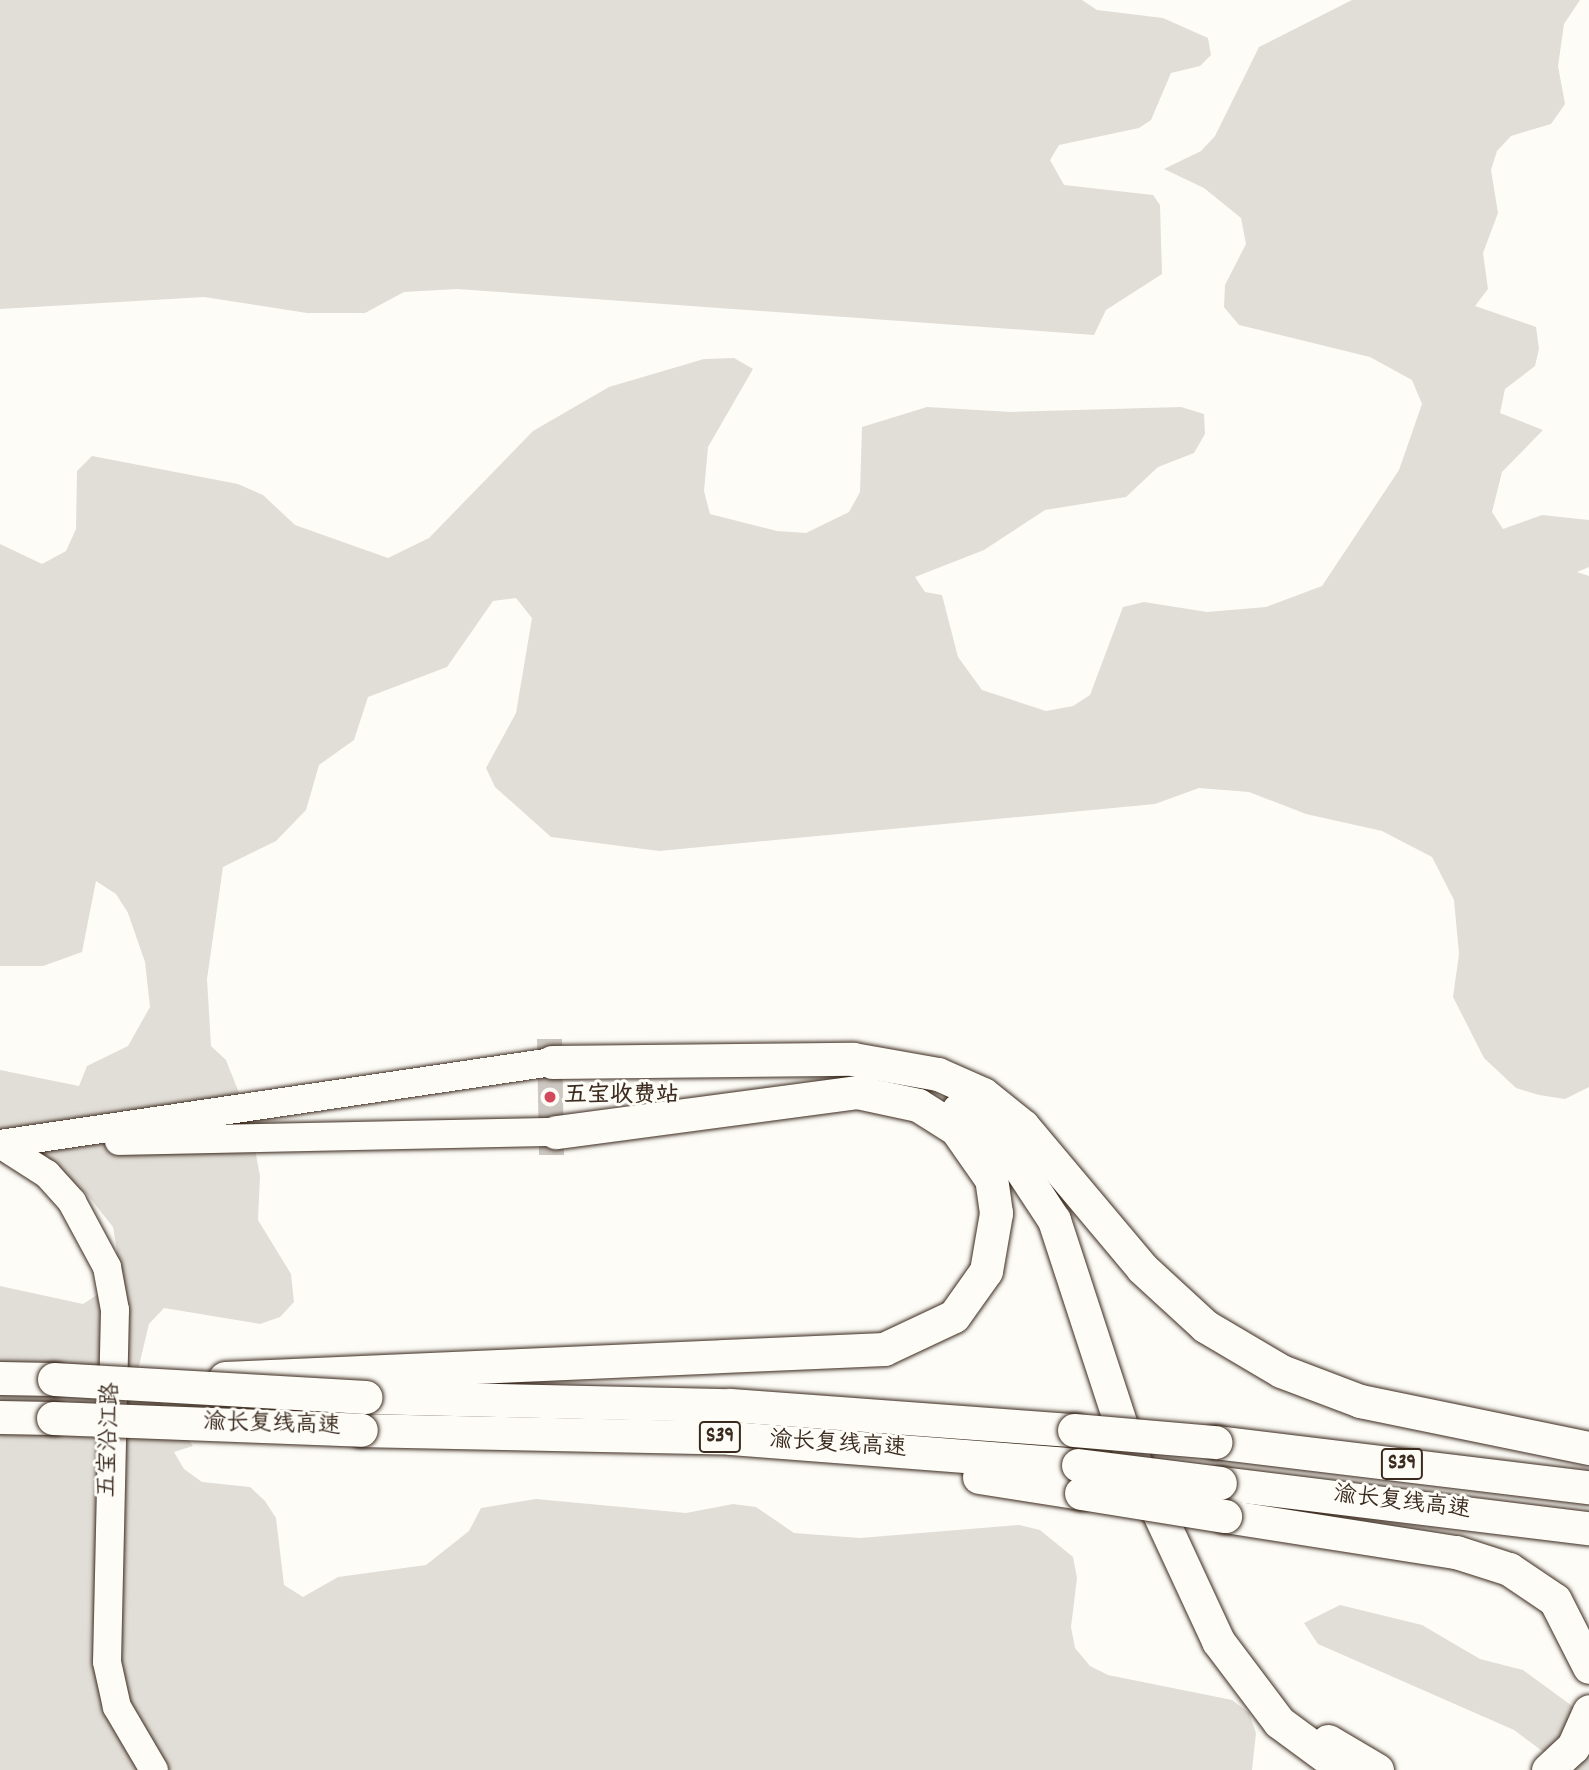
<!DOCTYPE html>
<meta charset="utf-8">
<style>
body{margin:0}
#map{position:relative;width:1589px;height:1770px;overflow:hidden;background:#fdfcf7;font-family:Dekko,"LXGW WenKai TC",sans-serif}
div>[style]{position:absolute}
.green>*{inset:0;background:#e1ded7}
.building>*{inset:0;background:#cdc8c2}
.roads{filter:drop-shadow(0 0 2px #3b2a1e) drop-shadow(0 0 2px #3b2a1e)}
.major>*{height:28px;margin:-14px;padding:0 14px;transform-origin:14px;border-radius:14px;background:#fdfcf7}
.highway>*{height:33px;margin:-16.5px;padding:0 16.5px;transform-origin:16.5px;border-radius:16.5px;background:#fdfcf7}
.bridges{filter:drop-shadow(0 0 2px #3b2a1e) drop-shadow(0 0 2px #3b2a1e)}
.highway-bridge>*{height:33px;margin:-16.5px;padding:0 16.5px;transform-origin:16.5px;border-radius:16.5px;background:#fdfcf7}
.dots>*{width:19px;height:19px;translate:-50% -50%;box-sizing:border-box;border:4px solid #fdfcf7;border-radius:50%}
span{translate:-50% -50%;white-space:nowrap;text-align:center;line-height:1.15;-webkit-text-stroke:6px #fdfcf7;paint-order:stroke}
.shield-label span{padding:2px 5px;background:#fdfcf7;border:2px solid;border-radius:5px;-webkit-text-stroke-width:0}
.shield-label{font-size:21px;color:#3b2a1e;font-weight:700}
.poi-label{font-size:23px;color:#3b2a1e;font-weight:700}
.left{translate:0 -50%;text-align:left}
.street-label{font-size:23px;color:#3b2a1e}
</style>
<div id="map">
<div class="green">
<i style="clip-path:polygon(0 0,1082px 0,1097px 10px,1163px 18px,1208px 38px,1211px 55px,1200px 66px,1171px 73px,1151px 120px,1139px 128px,1059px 145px,1050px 160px,1064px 185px,1153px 195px,1160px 205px,1162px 274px,1106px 310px,1094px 335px,457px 289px,404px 292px,365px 313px,307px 313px,204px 297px,0 309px)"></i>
<i style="clip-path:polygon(1352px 0,1580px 0,1564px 24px,1558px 66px,1565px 104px,1551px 124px,1511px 136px,1497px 151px,1491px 170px,1498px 213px,1483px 253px,1488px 289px,1475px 306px,1536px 327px,1539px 349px,1535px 366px,1505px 389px,1500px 413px,1543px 430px,1502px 472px,1492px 512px,1503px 529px,1542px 515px,1589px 520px,1589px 567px,1577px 572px,1589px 576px,1589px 1087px,1565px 1099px,1539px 1095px,1516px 1088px,1484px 1058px,1453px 997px,1459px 954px,1454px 900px,1432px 857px,1382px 831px,1306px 814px,1249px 792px,1199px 788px,1155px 804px,659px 851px,551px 837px,495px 787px,486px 768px,516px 713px,532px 618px,516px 598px,493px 601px,447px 667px,368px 697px,354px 740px,319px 765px,306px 810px,276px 841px,223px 867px,207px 979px,211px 1046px,226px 1060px,249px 1118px,260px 1176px,258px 1220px,291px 1274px,294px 1302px,280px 1317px,260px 1324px,164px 1308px,149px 1324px,138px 1370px,193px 1446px,174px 1452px,184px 1469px,202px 1482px,250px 1487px,265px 1501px,276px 1518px,284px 1585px,303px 1597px,338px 1577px,426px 1565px,469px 1531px,481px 1508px,536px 1499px,686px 1513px,733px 1504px,756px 1507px,794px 1533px,860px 1538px,1019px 1525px,1040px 1530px,1073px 1557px,1077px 1578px,1071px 1627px,1075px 1648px,1090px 1666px,1108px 1675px,1232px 1700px,1249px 1713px,1256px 1733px,1252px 1770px,0 1770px,0 1286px,83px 1304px,100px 1293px,117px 1251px,113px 1227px,86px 1193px,65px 1180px,0 1162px,0 1070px,79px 1086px,87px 1066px,128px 1046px,150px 1007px,145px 962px,128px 913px,116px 894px,96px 881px,82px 952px,43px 966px,0 966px,0 544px,42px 564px,66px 551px,76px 529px,77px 471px,92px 456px,238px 484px,263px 495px,295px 525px,388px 558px,429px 538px,533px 431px,609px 387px,704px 359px,734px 358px,753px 369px,708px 447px,704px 491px,710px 514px,777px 531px,806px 533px,849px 512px,860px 492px,862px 427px,927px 407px,1011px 412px,1181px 407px,1204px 414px,1205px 434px,1194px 453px,1158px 467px,1126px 497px,1045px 510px,984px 550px,915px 577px,925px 592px,942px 595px,958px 657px,982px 690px,1046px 711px,1073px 706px,1090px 695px,1123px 607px,1144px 602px,1207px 612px,1266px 607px,1322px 586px,1399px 470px,1422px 404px,1412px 380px,1370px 357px,1239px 325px,1224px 307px,1225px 285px,1246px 244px,1241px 218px,1204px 188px,1164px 169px,1201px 151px,1215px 136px,1259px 47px)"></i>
<i style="clip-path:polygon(1340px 1605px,1422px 1625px,1480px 1659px,1523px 1670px,1575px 1708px,1589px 1734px,1589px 1770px,1547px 1770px,1549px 1756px,1514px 1730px,1318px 1644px,1304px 1623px)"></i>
</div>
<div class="building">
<i style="clip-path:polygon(537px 1039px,562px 1039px,564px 1155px,539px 1155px)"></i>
</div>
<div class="roads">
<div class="major">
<i style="left:119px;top:1141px;width:437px;rotate:-1.2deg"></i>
<i style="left:0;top:1144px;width:56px;rotate:32.6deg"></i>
<i style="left:47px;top:1174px;width:38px;rotate:48deg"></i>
<i style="left:72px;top:1202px;width:74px;rotate:61.7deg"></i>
<i style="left:107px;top:1267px;width:44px;rotate:79.5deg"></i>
<i style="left:115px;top:1310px;width:352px;rotate:91.3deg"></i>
<i style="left:107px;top:1662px;width:46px;rotate:77.5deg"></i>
<i style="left:117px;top:1707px;width:73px;rotate:59.6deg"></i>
<i style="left:0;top:1144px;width:558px;rotate:-8.45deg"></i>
</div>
<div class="highway">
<i style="left:552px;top:1062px;width:301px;rotate:-0.6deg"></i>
<i style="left:853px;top:1059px;width:86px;rotate:10deg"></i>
<i style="left:938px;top:1074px;width:49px;rotate:24deg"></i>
<i style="left:983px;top:1094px;width:51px;rotate:38.7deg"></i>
<i style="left:1023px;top:1126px;width:185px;rotate:50deg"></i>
<i style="left:1142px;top:1268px;width:86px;rotate:42.6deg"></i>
<i style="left:1205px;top:1326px;width:88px;rotate:30.6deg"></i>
<i style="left:1281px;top:1371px;width:85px;rotate:20.8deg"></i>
<i style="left:1360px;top:1401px;width:234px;rotate:11.6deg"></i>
<i style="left:958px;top:1110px;width:57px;rotate:36.5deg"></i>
<i style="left:1004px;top:1144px;width:91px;rotate:56.7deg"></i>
<i style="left:1054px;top:1220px;width:241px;rotate:71.9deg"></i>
<i style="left:1129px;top:1449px;width:212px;rotate:65.1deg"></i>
<i style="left:1218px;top:1641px;width:101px;rotate:53deg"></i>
<i style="left:1279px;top:1722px;width:81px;rotate:36.4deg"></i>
<i style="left:0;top:1378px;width:54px;rotate:1.1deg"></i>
<i style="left:225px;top:1378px;width:660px;rotate:-2.52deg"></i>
<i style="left:884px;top:1349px;width:77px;rotate:-25.2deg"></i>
<i style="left:954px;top:1316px;width:55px;rotate:-54.6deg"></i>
<i style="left:986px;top:1271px;width:59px;rotate:-80.2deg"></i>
<i style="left:996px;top:1213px;width:34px;rotate:-98deg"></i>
<i style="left:991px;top:1179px;width:61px;rotate:-125deg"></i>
<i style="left:956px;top:1129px;width:45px;rotate:-147.7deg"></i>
<i style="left:918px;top:1105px;width:62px;rotate:-168deg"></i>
<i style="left:857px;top:1092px;width:304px;rotate:172.4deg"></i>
<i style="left:365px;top:1397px;width:365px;rotate:1.3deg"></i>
<i style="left:730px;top:1405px;width:345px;rotate:4.2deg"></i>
<i style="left:0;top:1417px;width:53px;rotate:1.1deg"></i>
<i style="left:361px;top:1430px;width:370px;rotate:1.2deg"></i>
<i style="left:731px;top:1438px;width:348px;rotate:4.4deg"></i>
<i style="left:1215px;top:1442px;width:377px;rotate:6.9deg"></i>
<i style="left:979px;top:1477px;width:103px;rotate:8.9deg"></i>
<i style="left:1220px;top:1483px;width:372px;rotate:7deg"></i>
<i style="left:1225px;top:1516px;width:234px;rotate:8.9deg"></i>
<i style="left:1456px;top:1552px;width:56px;rotate:17.8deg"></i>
<i style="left:1509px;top:1569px;width:55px;rotate:34deg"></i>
<i style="left:1555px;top:1600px;width:75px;rotate:63.1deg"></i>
<i style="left:1328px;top:1741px;width:57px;rotate:30.6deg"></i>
<i style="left:1548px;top:1770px;width:34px;rotate:-43deg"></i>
<i style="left:1573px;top:1747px;width:39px;rotate:-66deg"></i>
</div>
</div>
<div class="bridges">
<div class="highway-bridge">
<i style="left:54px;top:1379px;width:312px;rotate:3.3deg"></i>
<i style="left:53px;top:1418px;width:308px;rotate:2.2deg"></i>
<i style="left:1074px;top:1430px;width:142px;rotate:4.9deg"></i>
<i style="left:1078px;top:1465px;width:143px;rotate:7.2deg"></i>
<i style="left:1081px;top:1493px;width:146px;rotate:9.1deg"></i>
</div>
</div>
<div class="dots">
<i style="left:550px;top:1097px;background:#d1495b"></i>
</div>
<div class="shield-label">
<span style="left:720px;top:1437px">S39</span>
<span style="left:1402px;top:1464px">S39</span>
</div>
<div class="poi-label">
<span class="left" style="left:564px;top:1097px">五宝收费站</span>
</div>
<div class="street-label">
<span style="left:272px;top:1426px;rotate:2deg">渝长复线高速</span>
<span style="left:111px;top:1440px;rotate:-88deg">五宝沿江路</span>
<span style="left:838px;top:1446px;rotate:4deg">渝长复线高速</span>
<span style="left:1402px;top:1504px;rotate:7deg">渝长复线高速</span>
</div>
</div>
